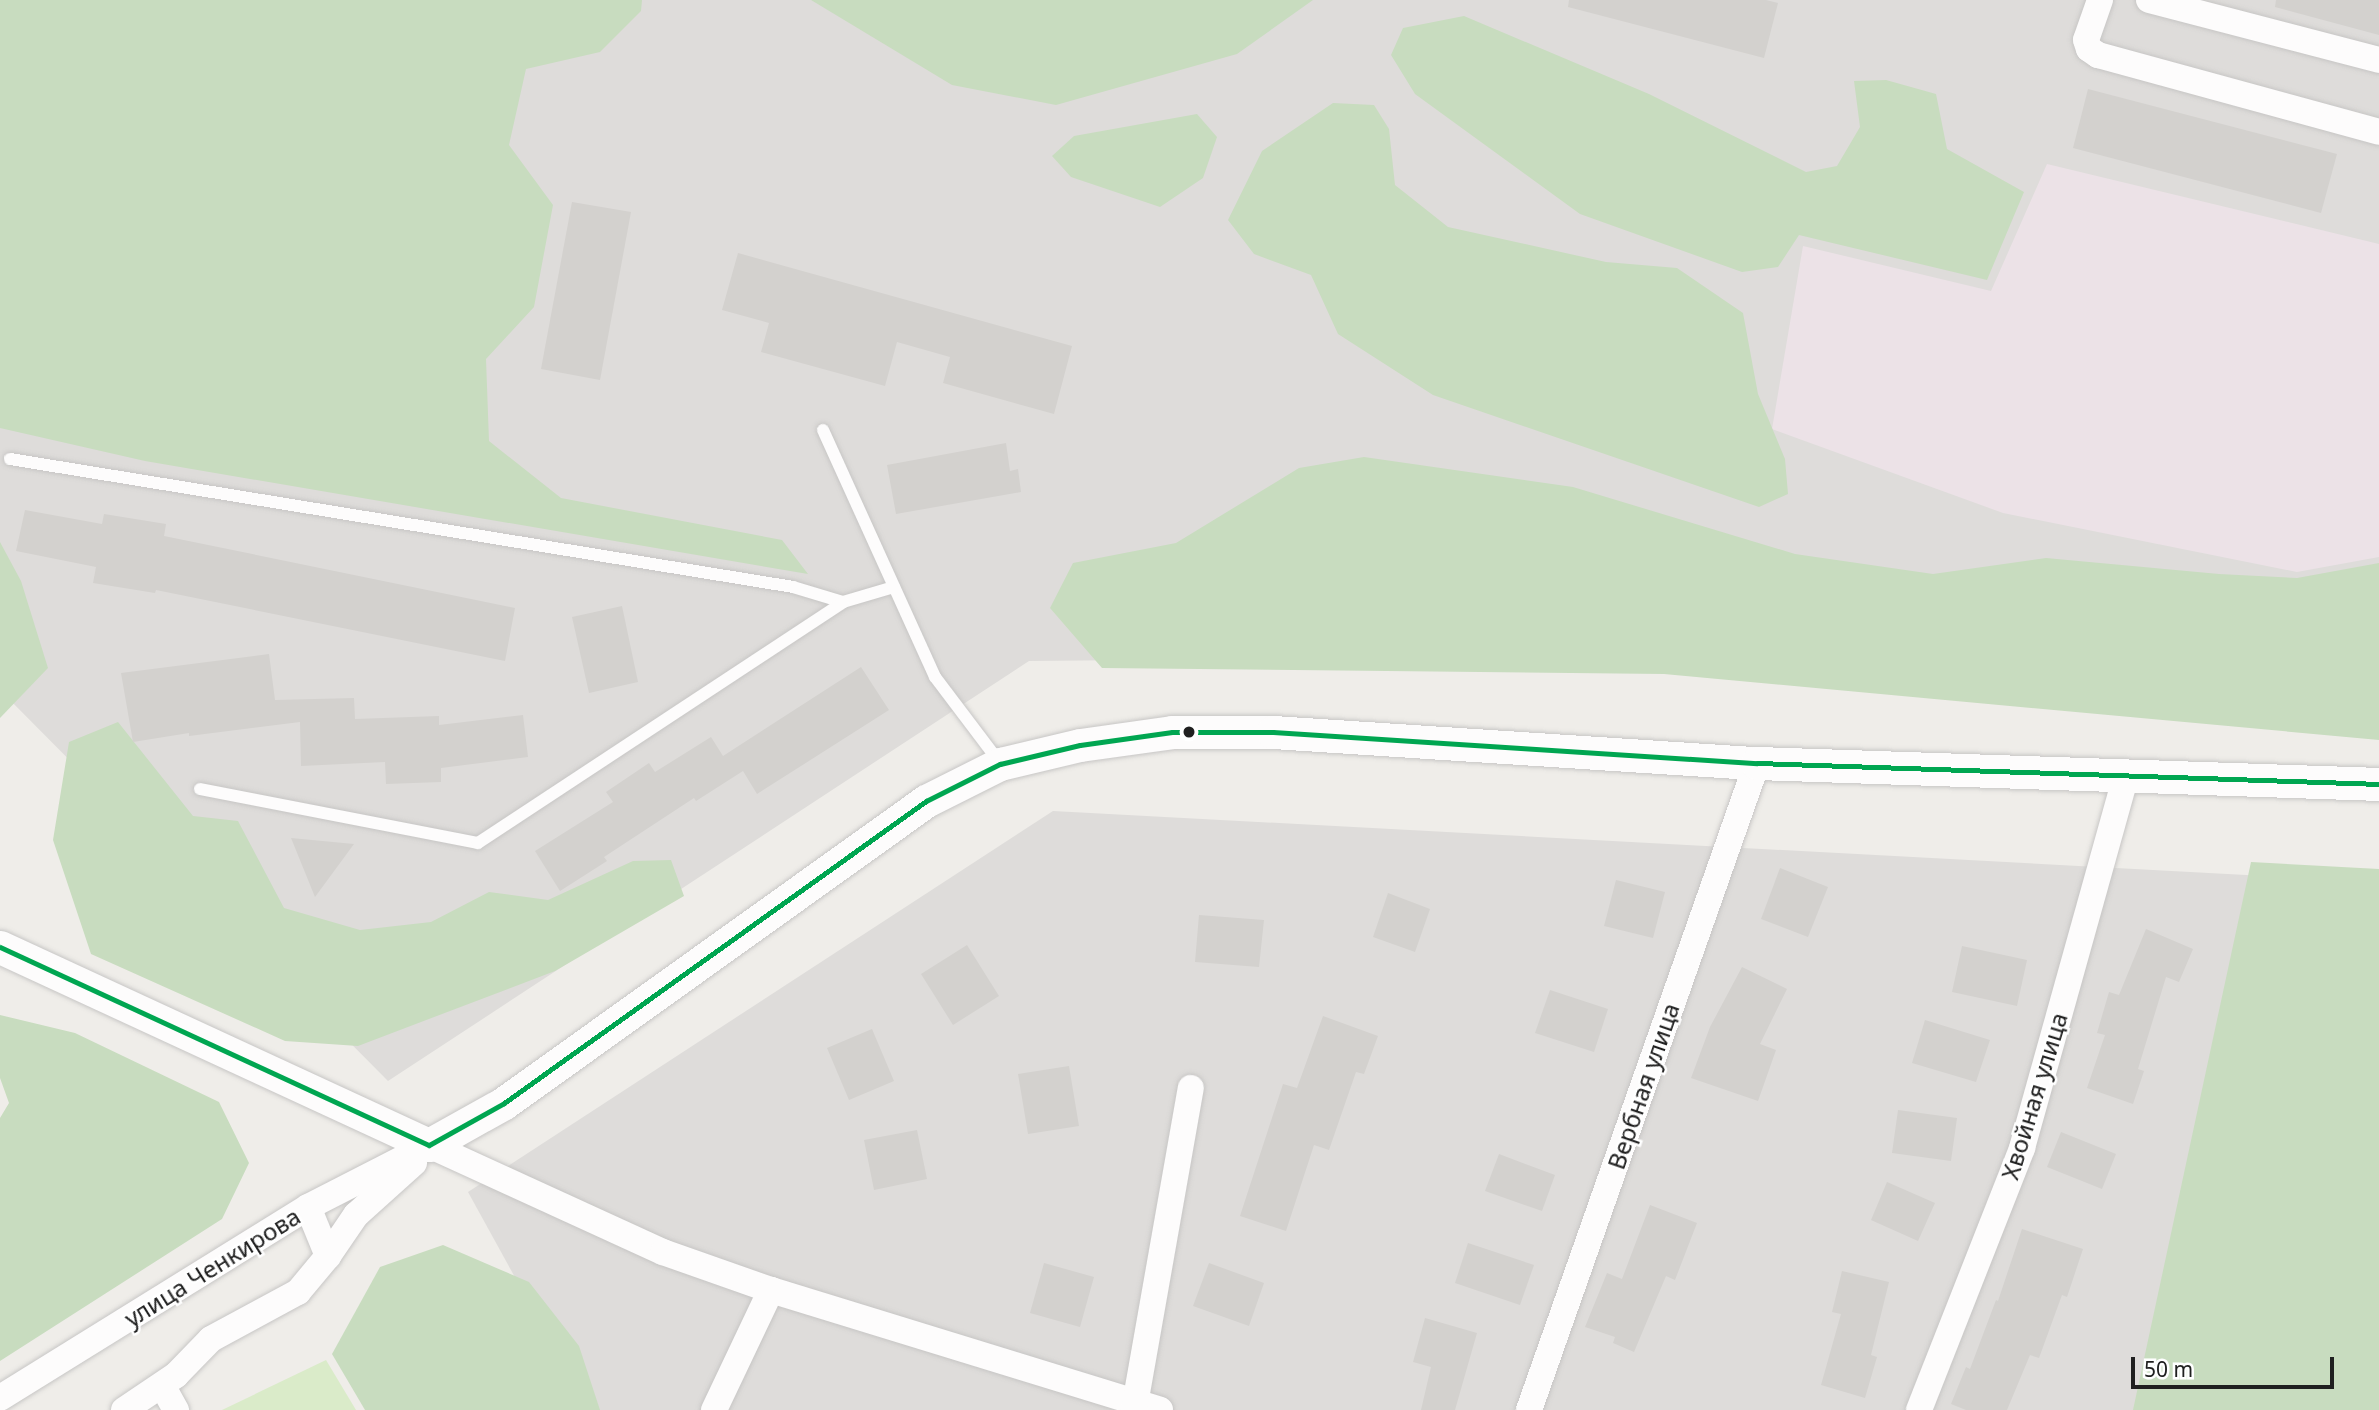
<!DOCTYPE html>
<meta charset="utf-8">
<style>
body{margin:0}
#map{position:relative;width:2379px;height:1410px;overflow:hidden;background:#efede9;font-family:"Noto Sans",sans-serif}
div>[style]{position:absolute}
.residential>*{inset:0;background:#dedcda}
.industrial>*{inset:0;background:#ece2e7}
.grass>*{inset:0;background:#daebc9}
.forest>*{inset:0;background:#c8dcbf}
.building>*{inset:0;background:#d3d1ce}
.roads{filter:drop-shadow(0 0 2px #c7c6c5) drop-shadow(0 0 2px #c7c6c5)}
.service>*{height:12px;margin:-6px;padding:0 6px;transform-origin:6px;border-radius:6px;background:#fdfcfc}
.minor>*{height:26px;margin:-13px;padding:0 13px;transform-origin:13px;border-radius:13px;background:#fdfcfc}
.tertiary>*{height:33px;margin:-16.5px;padding:0 16.5px;transform-origin:16.5px;border-radius:16.5px;background:#fdfcfc}
.bus-1>*{height:5px;margin:-2.5px;padding:0 2.5px;transform-origin:2.5px;border-radius:2.5px;background:#00a651}
.dots>*{width:19px;height:19px;translate:-50% -50%;box-sizing:border-box;border:4px solid #fff;border-radius:50%}
span{translate:-50% -50%;white-space:nowrap;text-align:center;line-height:1.15;-webkit-text-stroke:5px #fff;paint-order:stroke}
.street-label{font-size:24px;color:#202020}
.scale{position:absolute;left:2131px;top:1357px;width:203px;height:32px;box-sizing:border-box;border:4px solid #202020;border-top:0;padding-left:9px;font-size:21px;line-height:24px;white-space:nowrap;color:#202020;-webkit-text-stroke:5px #fff;paint-order:stroke}
</style>
<div id="map">
<div class="residential">
<i style="clip-path:polygon(0 0,2379px 0,2379px 705px,1597px 656px,1029px 661px,388px 1081px,0 690px)"></i>
<i style="clip-path:polygon(1053px 811px,2379px 882px,2379px 1410px,588px 1410px,468px 1192px)"></i>
</div>
<div class="industrial">
<i style="clip-path:polygon(2047px 164px,2379px 244px,2379px 557px,2297px 572px,2003px 513px,1772px 429px,1803px 246px,1991px 291px)"></i>
</div>
<div class="grass">
<i style="clip-path:polygon(326px 1360px,356px 1410px,222px 1410px)"></i>
</div>
<div class="forest">
<i style="clip-path:polygon(0 0,642px 0,641px 11px,600px 52px,526px 69px,509px 145px,553px 205px,534px 307px,486px 359px,489px 441px,561px 498px,782px 540px,808px 574px,145px 461px,0 428px)"></i>
<i style="clip-path:polygon(811px 0,1313px 0,1237px 54px,1056px 105px,952px 85px)"></i>
<i style="clip-path:polygon(1464px 16px,1649px 94px,1806px 172px,1837px 166px,1860px 127px,1854px 81px,1886px 80px,1936px 94px,1947px 149px,2024px 192px,1987px 280px,1799px 235px,1778px 267px,1742px 272px,1580px 214px,1415px 94px,1391px 55px,1403px 28px)"></i>
<i style="clip-path:polygon(1333px 103px,1374px 105px,1389px 129px,1395px 185px,1448px 227px,1606px 262px,1677px 268px,1743px 313px,1758px 394px,1785px 459px,1788px 494px,1759px 507px,1433px 395px,1338px 334px,1311px 275px,1254px 254px,1228px 220px,1262px 151px)"></i>
<i style="clip-path:polygon(1197px 114px,1217px 137px,1203px 178px,1160px 207px,1071px 177px,1052px 156px,1074px 136px)"></i>
<i style="clip-path:polygon(1364px 457px,1573px 487px,1795px 554px,1933px 574px,2046px 558px,2219px 574px,2297px 578px,2379px 563px,2379px 740px,1664px 674px,1102px 668px,1050px 608px,1073px 563px,1176px 543px,1299px 468px)"></i>
<i style="clip-path:polygon(0 542px,21px 581px,48px 668px,0 718px)"></i>
<i style="clip-path:polygon(118px 722px,193px 816px,238px 821px,284px 908px,360px 930px,431px 922px,489px 892px,548px 900px,633px 861px,671px 860px,684px 896px,555px 971px,358px 1046px,285px 1041px,91px 954px,53px 840px,69px 742px)"></i>
<i style="clip-path:polygon(2251px 862px,2379px 869px,2379px 1410px,2133px 1410px)"></i>
<i style="clip-path:polygon(0 1015px,75px 1033px,219px 1102px,249px 1163px,222px 1219px,0 1361px,0 1118px,9px 1103px,0 1078px)"></i>
<i style="clip-path:polygon(443px 1245px,529px 1282px,579px 1346px,600px 1410px,365px 1410px,332px 1354px,380px 1267px)"></i>
</div>
<div class="building">
<i style="clip-path:polygon(1569px 0,1766px 0,1778px 3px,1764px 58px,1568px 7px)"></i>
<i style="clip-path:polygon(2276px 0,2379px 0,2379px 35px,2275px 7px)"></i>
<i style="clip-path:polygon(2088px 89px,2337px 154px,2321px 213px,2073px 148px)"></i>
<i style="clip-path:polygon(572px 202px,631px 212px,600px 380px,541px 369px)"></i>
<i style="clip-path:polygon(738px 253px,1072px 346px,1054px 414px,943px 383px,950px 357px,897px 342px,885px 386px,761px 352px,769px 323px,722px 310px)"></i>
<i style="clip-path:polygon(1006px 443px,1010px 471px,1018px 469px,1021px 492px,896px 514px,887px 465px)"></i>
<i style="clip-path:polygon(25px 510px,102px 524px,104px 514px,166px 524px,164px 536px,515px 608px,505px 661px,156px 590px,155px 593px,93px 583px,96px 567px,16px 551px)"></i>
<i style="clip-path:polygon(622px 606px,638px 682px,589px 693px,572px 617px)"></i>
<i style="clip-path:polygon(269px 654px,275px 700px,354px 698px,355px 719px,439px 716px,439px 725px,523px 715px,528px 757px,441px 768px,441px 782px,386px 784px,385px 762px,301px 766px,300px 722px,189px 736px,189px 733px,133px 742px,121px 673px)"></i>
<i style="clip-path:polygon(861px 667px,889px 710px,757px 794px,743px 771px,696px 801px,694px 798px,604px 857px,607px 861px,560px 891px,535px 851px,613px 802px,606px 792px,649px 763px,655px 772px,711px 737px,723px 756px)"></i>
<i style="clip-path:polygon(291px 838px,354px 844px,315px 897px)"></i>
<i style="clip-path:polygon(1780px 868px,1828px 887px,1808px 937px,1761px 919px)"></i>
<i style="clip-path:polygon(1616px 880px,1665px 892px,1653px 938px,1604px 926px)"></i>
<i style="clip-path:polygon(1388px 893px,1430px 909px,1415px 952px,1373px 937px)"></i>
<i style="clip-path:polygon(1199px 915px,1264px 920px,1259px 967px,1195px 962px)"></i>
<i style="clip-path:polygon(2146px 929px,2193px 949px,2179px 982px,2166px 977px,2138px 1069px,2144px 1071px,2133px 1104px,2087px 1088px,2105px 1035px,2097px 1033px,2109px 992px,2119px 995px)"></i>
<i style="clip-path:polygon(967px 945px,999px 996px,953px 1025px,921px 974px)"></i>
<i style="clip-path:polygon(1962px 946px,2027px 960px,2017px 1006px,1952px 992px)"></i>
<i style="clip-path:polygon(1742px 967px,1787px 989px,1760px 1044px,1776px 1050px,1758px 1101px,1691px 1078px,1710px 1027px)"></i>
<i style="clip-path:polygon(1550px 990px,1608px 1009px,1594px 1052px,1535px 1033px)"></i>
<i style="clip-path:polygon(1323px 1016px,1378px 1036px,1364px 1074px,1356px 1072px,1329px 1150px,1314px 1145px,1286px 1231px,1240px 1216px,1283px 1084px,1297px 1088px)"></i>
<i style="clip-path:polygon(1925px 1020px,1990px 1040px,1976px 1082px,1912px 1063px)"></i>
<i style="clip-path:polygon(872px 1029px,894px 1081px,849px 1100px,827px 1048px)"></i>
<i style="clip-path:polygon(1069px 1066px,1079px 1126px,1028px 1134px,1018px 1074px)"></i>
<i style="clip-path:polygon(1898px 1110px,1957px 1118px,1951px 1161px,1892px 1153px)"></i>
<i style="clip-path:polygon(917px 1130px,927px 1179px,874px 1190px,864px 1140px)"></i>
<i style="clip-path:polygon(2061px 1132px,2116px 1154px,2102px 1189px,2047px 1167px)"></i>
<i style="clip-path:polygon(1499px 1154px,1555px 1175px,1542px 1211px,1485px 1191px)"></i>
<i style="clip-path:polygon(1887px 1182px,1935px 1203px,1918px 1241px,1871px 1220px)"></i>
<i style="clip-path:polygon(1650px 1205px,1697px 1223px,1675px 1280px,1666px 1276px,1634px 1352px,1613px 1343px,1615px 1337px,1585px 1327px,1607px 1273px,1622px 1279px)"></i>
<i style="clip-path:polygon(2022px 1229px,2083px 1249px,2067px 1297px,2062px 1295px,2039px 1358px,2030px 1355px,2007px 1410px,1966px 1410px,1951px 1404px,1966px 1367px,1970px 1369px,1996px 1300px,1998px 1301px)"></i>
<i style="clip-path:polygon(1468px 1243px,1534px 1265px,1520px 1305px,1455px 1283px)"></i>
<i style="clip-path:polygon(1044px 1263px,1094px 1277px,1080px 1327px,1030px 1313px)"></i>
<i style="clip-path:polygon(1209px 1263px,1264px 1283px,1249px 1326px,1193px 1306px)"></i>
<i style="clip-path:polygon(1842px 1271px,1889px 1282px,1871px 1355px,1877px 1357px,1865px 1398px,1821px 1385px,1841px 1314px,1832px 1312px)"></i>
<i style="clip-path:polygon(1425px 1318px,1477px 1333px,1455px 1410px,1421px 1410px,1431px 1367px,1413px 1362px)"></i>
</div>
<div class="roads">
<div class="service">
<i style="left:823px;top:430px;width:271px;rotate:65.6deg"></i>
<i style="left:935px;top:677px;width:108px;rotate:52.9deg"></i>
<i style="left:10px;top:459px;width:793px;rotate:9.28deg"></i>
<i style="left:793px;top:587px;width:52px;rotate:16.7deg"></i>
<i style="left:843px;top:602px;width:53px;rotate:-16.4deg"></i>
<i style="left:200px;top:789px;width:283px;rotate:11deg"></i>
<i style="left:478px;top:843px;width:437px;rotate:-33.4deg"></i>
</div>
<div class="minor">
<i style="left:2100px;top:0;width:42px;rotate:109.3deg"></i>
<i style="left:2086px;top:40px;width:9px;rotate:72deg"></i>
<i style="left:2089px;top:49px;width:11px;rotate:34deg"></i>
<i style="left:2098px;top:55px;width:291px;rotate:15.3deg"></i>
<i style="left:2149px;top:0;width:238px;rotate:14.6deg"></i>
<i style="left:429px;top:1145px;width:257px;rotate:24.6deg"></i>
<i style="left:663px;top:1252px;width:114px;rotate:19.4deg"></i>
<i style="left:771px;top:1290px;width:407px;rotate:17.1deg"></i>
<i style="left:308px;top:1207px;width:53px;rotate:67.8deg"></i>
<i style="left:162px;top:1385px;width:29px;rotate:61deg"></i>
<i style="left:0;top:1398px;width:362px;rotate:-31.8deg"></i>
<i style="left:308px;top:1207px;width:136px;rotate:-27.1deg"></i>
<i style="left:124px;top:1410px;width:63px;rotate:-33.9deg"></i>
<i style="left:176px;top:1375px;width:50px;rotate:-45.8deg"></i>
<i style="left:211px;top:1339px;width:99px;rotate:-28.4deg"></i>
<i style="left:298px;top:1292px;width:47px;rotate:-50.2deg"></i>
<i style="left:328px;top:1256px;width:50px;rotate:-55.7deg"></i>
<i style="left:356px;top:1215px;width:78px;rotate:-41.9deg"></i>
<i style="left:714px;top:1410px;width:133px;rotate:-64.6deg"></i>
<i style="left:1134px;top:1410px;width:327px;rotate:-80deg"></i>
<i style="left:1529px;top:1410px;width:686px;rotate:-70.59deg"></i>
<i style="left:1919px;top:1410px;width:282px;rotate:-68.5deg"></i>
<i style="left:2022px;top:1148px;width:387px;rotate:-74.4deg"></i>
</div>
<div class="tertiary">
<i style="left:0;top:947px;width:472px;rotate:24.8deg"></i>
<i style="left:429px;top:1145px;width:86px;rotate:-29.2deg"></i>
<i style="left:504px;top:1103px;width:519px;rotate:-35.59deg"></i>
<i style="left:926px;top:801px;width:83px;rotate:-26.6deg"></i>
<i style="left:1000px;top:764px;width:82px;rotate:-13.4deg"></i>
<i style="left:1080px;top:745px;width:93px;rotate:-8deg"></i>
<i style="left:1172px;top:732px;width:101px"></i>
<i style="left:1273px;top:732px;width:485px;rotate:3.7deg"></i>
<i style="left:1757px;top:763px;width:622px;rotate:1.93deg"></i>
</div>
</div>
<div class="bus-1">
<i style="left:0;top:947px;width:472px;rotate:24.8deg"></i>
<i style="left:429px;top:1145px;width:86px;rotate:-29.2deg"></i>
<i style="left:504px;top:1103px;width:519px;rotate:-35.59deg"></i>
<i style="left:926px;top:801px;width:83px;rotate:-26.6deg"></i>
<i style="left:1000px;top:764px;width:82px;rotate:-13.4deg"></i>
<i style="left:1080px;top:745px;width:93px;rotate:-8deg"></i>
<i style="left:1172px;top:732px;width:101px"></i>
<i style="left:1273px;top:732px;width:485px;rotate:3.7deg"></i>
<i style="left:1757px;top:763px;width:622px;rotate:1.93deg"></i>
</div>
<div class="dots">
<i style="left:1189px;top:732px;background:#202020"></i>
</div>
<div class="street-label">
<span style="left:1643px;top:1086px;rotate:-71deg">Вербная улица</span>
<span style="left:2034px;top:1096px;rotate:-73deg">Хвойная улица</span>
<span style="left:212px;top:1267px;rotate:-32deg">улица Ченкирова</span>
</div>
<div class="scale">50 m</div>
</div>
